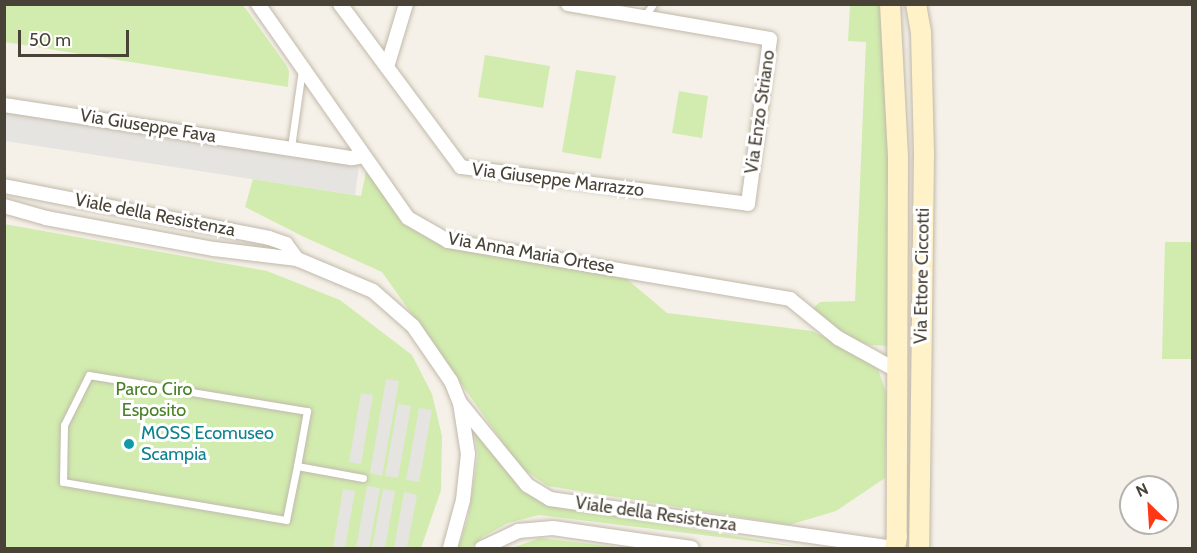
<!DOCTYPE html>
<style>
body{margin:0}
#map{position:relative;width:1197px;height:553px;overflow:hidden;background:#f5f1e8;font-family:Cabin,sans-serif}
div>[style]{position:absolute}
.green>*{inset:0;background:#d1ecae}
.parking>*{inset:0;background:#e6e4e0}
.roads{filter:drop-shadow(0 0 2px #c1b9aa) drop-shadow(0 0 2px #c1b9aa)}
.lane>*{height:7px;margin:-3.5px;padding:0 3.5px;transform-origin:3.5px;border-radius:3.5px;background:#fff}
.street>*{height:14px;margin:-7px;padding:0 7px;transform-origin:7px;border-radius:7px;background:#fff}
.secondary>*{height:20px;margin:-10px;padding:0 10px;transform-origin:10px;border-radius:10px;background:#fff1c8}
.dots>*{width:16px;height:16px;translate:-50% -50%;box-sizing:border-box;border:3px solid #fff;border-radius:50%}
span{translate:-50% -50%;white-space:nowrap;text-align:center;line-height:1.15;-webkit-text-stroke:6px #fff;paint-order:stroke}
.street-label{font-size:18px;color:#494236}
.park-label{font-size:18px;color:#488024}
.culture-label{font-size:18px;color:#0d838f}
.left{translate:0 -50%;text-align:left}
.frame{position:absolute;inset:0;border:6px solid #494236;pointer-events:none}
.north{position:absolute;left:1119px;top:475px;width:60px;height:60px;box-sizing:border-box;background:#fff;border:2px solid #b6b3af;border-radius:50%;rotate:335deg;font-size:16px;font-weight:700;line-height:24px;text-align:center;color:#494236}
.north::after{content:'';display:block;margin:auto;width:21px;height:27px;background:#ff3715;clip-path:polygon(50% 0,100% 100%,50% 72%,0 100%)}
.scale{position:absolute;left:18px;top:30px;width:111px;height:27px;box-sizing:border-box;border:3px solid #494236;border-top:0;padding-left:8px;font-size:18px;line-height:21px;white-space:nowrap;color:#494236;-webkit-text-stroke:4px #fff;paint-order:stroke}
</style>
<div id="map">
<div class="green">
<i style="clip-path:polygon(4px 5px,243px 5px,286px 65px,289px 71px,288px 87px,5px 42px)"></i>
<i style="clip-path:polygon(850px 5px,889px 5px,889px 346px,870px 345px,841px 337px,813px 308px,820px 302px,855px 301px,866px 42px,848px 41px)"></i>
<i style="clip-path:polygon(485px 55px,550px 66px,543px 108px,478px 97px)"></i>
<i style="clip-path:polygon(576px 70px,616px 76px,601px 159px,562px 152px)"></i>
<i style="clip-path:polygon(679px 91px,708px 96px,702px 138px,672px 133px)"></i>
<i style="clip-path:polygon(366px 172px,420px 225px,488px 248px,615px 269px,667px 313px,812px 331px,843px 346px,878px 369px,887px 395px,885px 478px,836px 511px,789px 525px,548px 486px,520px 467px,382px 272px,304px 237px,245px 207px,253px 179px,361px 196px)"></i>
<i style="clip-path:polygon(4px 224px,267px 271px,340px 300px,412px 355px,432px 394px,442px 436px,441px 490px,421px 548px,5px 548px)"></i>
<i style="clip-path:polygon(1165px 242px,1192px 242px,1192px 359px,1162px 359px)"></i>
<i style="clip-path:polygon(474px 429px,524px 491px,546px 505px,808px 548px,539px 515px,508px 523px,484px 536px,470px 548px,458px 548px,468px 518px,478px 455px)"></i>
<i style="clip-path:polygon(540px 538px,625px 548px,512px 548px)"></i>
</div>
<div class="parking">
<i style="clip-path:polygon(4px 111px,359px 166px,355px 195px,5px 141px)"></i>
<i style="clip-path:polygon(386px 379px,399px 381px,382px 476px,370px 473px)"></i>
<i style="clip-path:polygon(361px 393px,373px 395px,361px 464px,349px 462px)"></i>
<i style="clip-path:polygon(398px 404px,411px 406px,398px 478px,385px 476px)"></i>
<i style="clip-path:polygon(419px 408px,432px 410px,419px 482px,406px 480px)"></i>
<i style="clip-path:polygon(367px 486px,380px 488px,369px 548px,356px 548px)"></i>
<i style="clip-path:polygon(343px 489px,355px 491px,345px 548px,333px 548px)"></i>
<i style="clip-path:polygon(383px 489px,395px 491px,385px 548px,372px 548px)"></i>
<i style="clip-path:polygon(404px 492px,417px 495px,407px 548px,394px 548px)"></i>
</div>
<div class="roads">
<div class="lane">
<i style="left:644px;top:17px;width:16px;rotate:-55deg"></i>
<i style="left:291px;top:147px;width:78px;rotate:-81.9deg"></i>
<i style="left:297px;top:466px;width:55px;rotate:101.5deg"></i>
<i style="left:286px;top:520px;width:226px;rotate:-170.3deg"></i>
<i style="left:63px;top:482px;width:57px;rotate:-89deg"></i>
<i style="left:64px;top:425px;width:56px;rotate:-63.4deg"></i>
<i style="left:89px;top:375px;width:221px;rotate:9.4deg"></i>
<i style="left:307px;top:411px;width:56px;rotate:100.3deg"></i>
<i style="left:297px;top:466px;width:67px;rotate:10.3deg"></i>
</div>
<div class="street">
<i style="left:258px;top:4px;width:261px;rotate:55deg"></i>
<i style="left:408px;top:218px;width:46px;rotate:29.9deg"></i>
<i style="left:448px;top:241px;width:347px;rotate:9.6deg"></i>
<i style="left:790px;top:299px;width:62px;rotate:39.1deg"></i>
<i style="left:838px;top:338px;width:66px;rotate:28.9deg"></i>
<i style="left:340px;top:4px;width:203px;rotate:53.4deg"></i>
<i style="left:461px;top:167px;width:289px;rotate:7.3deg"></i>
<i style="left:748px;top:204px;width:166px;rotate:-82.4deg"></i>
<i style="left:770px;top:39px;width:205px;rotate:-170.2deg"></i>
<i style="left:387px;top:67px;width:66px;rotate:-73.2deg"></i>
<i style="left:4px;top:105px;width:352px;rotate:8.7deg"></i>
<i style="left:352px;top:158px;width:12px;rotate:-9deg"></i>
<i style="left:4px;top:186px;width:270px;rotate:11.1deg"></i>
<i style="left:269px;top:238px;width:18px;rotate:19deg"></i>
<i style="left:286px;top:244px;width:19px;rotate:54deg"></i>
<i style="left:4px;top:206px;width:44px;rotate:15.9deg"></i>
<i style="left:46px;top:218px;width:171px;rotate:10.5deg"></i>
<i style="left:214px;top:249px;width:84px;rotate:6.9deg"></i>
<i style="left:297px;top:259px;width:82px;rotate:22.8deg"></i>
<i style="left:373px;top:291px;width:53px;rotate:41.2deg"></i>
<i style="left:413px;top:326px;width:67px;rotate:55.4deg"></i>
<i style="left:451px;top:381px;width:24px;rotate:68deg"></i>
<i style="left:460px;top:403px;width:52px;rotate:81.1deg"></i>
<i style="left:468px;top:454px;width:46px;rotate:96.2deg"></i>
<i style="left:463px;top:500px;width:50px;rotate:105.2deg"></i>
<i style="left:460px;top:403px;width:106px;rotate:50.7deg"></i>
<i style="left:527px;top:485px;width:27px;rotate:31deg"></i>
<i style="left:550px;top:499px;width:347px;rotate:8.1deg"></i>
<i style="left:482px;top:548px;width:40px;rotate:-25deg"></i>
<i style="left:518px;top:531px;width:35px;rotate:-5deg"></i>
<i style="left:553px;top:528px;width:140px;rotate:8.2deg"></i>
</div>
<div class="secondary">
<i style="left:890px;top:4px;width:152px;rotate:87deg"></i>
<i style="left:898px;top:156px;width:381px;rotate:90.2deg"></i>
<i style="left:897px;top:537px;width:11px;rotate:100deg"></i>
<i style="left:916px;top:4px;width:28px;rotate:80deg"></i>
<i style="left:921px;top:32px;width:121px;rotate:88.6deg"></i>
<i style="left:924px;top:153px;width:395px;rotate:90.7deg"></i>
</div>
</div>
<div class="dots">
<i style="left:129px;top:444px;background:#0f9aa8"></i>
</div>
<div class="street-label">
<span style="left:760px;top:112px;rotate:-82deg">Via Enzo Striano</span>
<span style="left:148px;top:126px;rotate:9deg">Via Giuseppe Fava</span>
<span style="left:558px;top:180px;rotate:7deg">Via Giuseppe Marrazzo</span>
<span style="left:155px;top:215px;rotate:11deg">Viale della Resistenza</span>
<span style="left:531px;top:253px;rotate:10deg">Via Anna Maria Ortese</span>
<span style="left:922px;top:276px;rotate:-89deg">Via Ettore Ciccotti</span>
<span style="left:656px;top:514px;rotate:8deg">Viale della Resistenza</span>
</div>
<div class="park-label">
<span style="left:154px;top:400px">Parco Ciro<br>Esposito</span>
</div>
<div class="culture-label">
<span class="left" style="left:141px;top:444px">MOSS Ecomuseo<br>Scampia</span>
</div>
<div class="frame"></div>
<div class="north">N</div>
<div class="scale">50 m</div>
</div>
